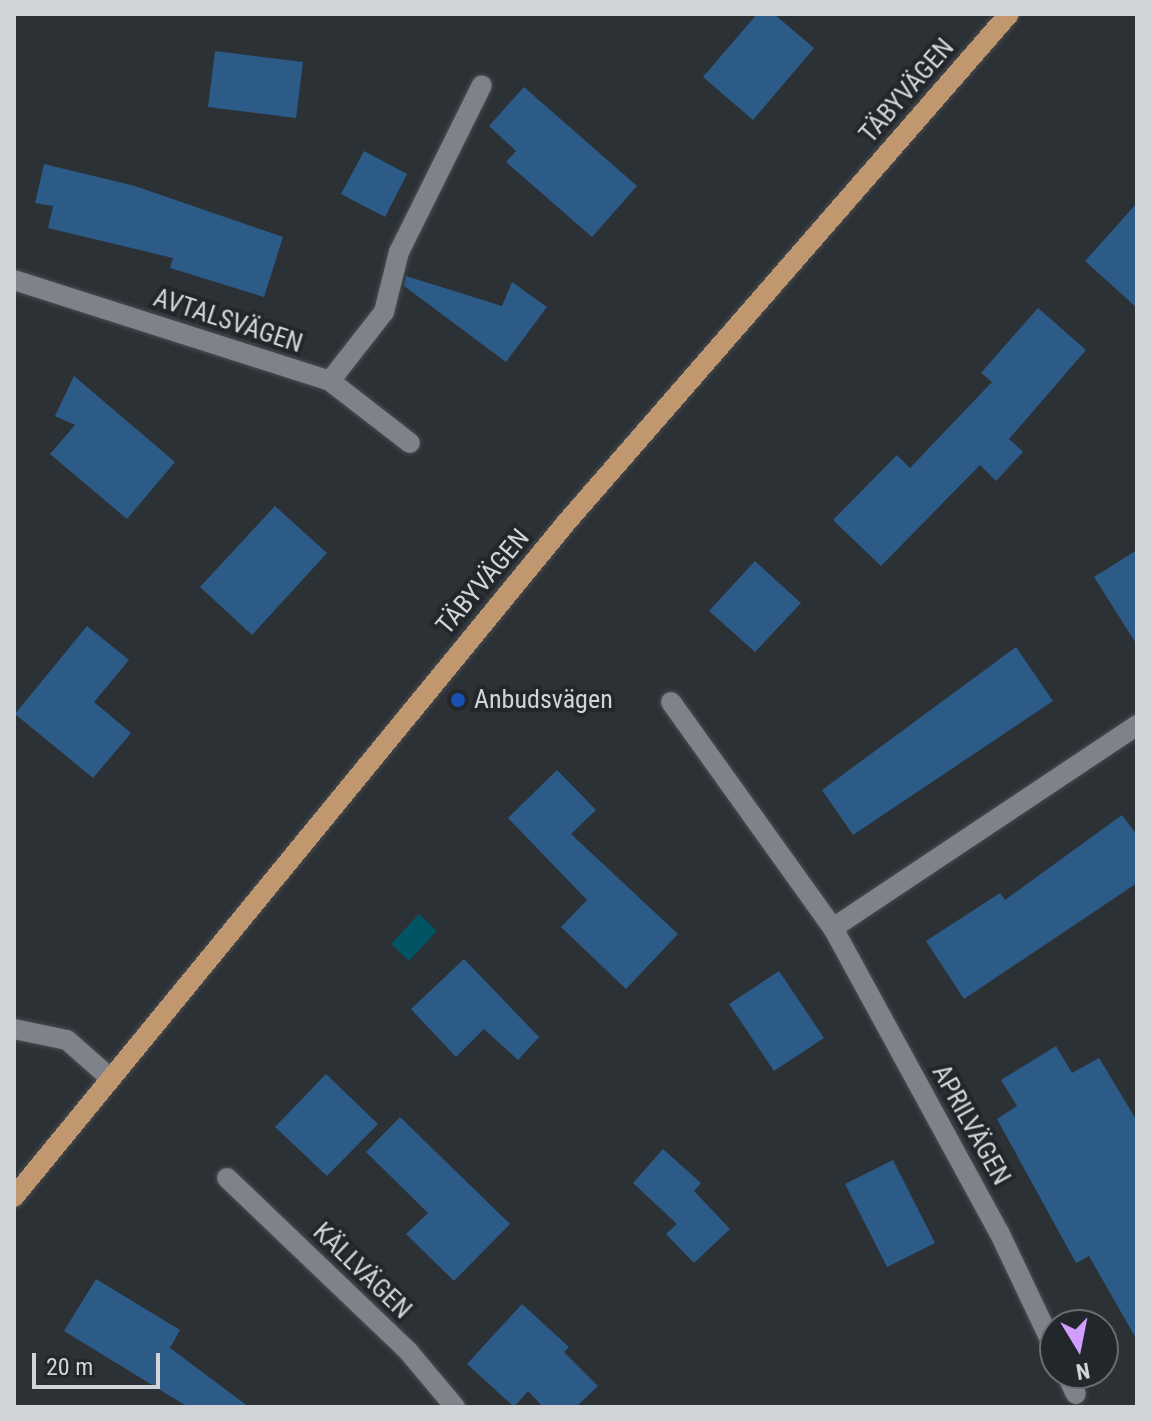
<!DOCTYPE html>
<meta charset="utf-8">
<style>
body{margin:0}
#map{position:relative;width:1151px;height:1421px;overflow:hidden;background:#2c3136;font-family:"Roboto Condensed",sans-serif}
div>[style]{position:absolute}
.water>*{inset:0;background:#005463}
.building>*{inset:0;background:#2c5b88}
.roads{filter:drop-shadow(0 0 2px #494e51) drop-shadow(0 0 2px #494e51)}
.minor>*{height:20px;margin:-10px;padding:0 10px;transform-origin:10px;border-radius:10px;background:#7d8389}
.major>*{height:20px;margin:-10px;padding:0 10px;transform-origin:10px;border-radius:10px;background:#c19770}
.dots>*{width:22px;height:22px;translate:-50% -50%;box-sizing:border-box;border:4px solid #22272c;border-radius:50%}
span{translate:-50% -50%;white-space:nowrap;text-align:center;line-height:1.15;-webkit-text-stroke:8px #22272c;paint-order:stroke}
.street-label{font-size:26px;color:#d2d5d8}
.poi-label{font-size:26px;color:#d2d5d8}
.left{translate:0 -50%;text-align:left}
.frame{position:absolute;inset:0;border:16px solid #d2d5d8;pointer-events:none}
.north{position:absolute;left:1039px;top:1309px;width:80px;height:80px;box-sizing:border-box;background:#22272c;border:2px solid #686d71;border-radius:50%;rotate:170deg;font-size:22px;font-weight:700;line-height:32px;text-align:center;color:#d2d5d8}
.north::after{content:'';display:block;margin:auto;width:28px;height:36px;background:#d19dfe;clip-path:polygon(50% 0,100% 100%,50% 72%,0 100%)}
.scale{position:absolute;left:32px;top:1353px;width:128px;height:36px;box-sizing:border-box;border:4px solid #d2d5d8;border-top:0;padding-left:10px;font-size:24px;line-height:28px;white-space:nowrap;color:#d2d5d8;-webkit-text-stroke:6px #22272c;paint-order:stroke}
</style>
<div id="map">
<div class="water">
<i style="clip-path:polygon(419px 914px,437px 931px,409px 961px,391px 944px)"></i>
</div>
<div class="building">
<i style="clip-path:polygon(757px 14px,774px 14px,814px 48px,753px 120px,703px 77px)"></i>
<i style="clip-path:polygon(215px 51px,303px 62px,296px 118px,208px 107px)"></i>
<i style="clip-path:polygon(524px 87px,637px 186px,592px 237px,506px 162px,516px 151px,489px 126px)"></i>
<i style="clip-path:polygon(364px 151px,407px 174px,385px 217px,341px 194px)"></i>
<i style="clip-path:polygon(44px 164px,135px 186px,283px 237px,264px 297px,170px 268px,173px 258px,48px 228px,53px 206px,35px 203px)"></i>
<i style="clip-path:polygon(1137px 203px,1137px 308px,1085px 261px)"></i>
<i style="clip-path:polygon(406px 276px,502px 306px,512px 282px,547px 307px,506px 362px,404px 286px)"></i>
<i style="clip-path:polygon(1038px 308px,1086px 350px,1009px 439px,1023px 452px,996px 481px,980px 465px,881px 566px,833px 520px,897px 455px,910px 468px,992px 382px,981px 373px)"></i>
<i style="clip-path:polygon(74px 376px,175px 462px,127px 519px,50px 454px,75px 425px,55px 416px)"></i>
<i style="clip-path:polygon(275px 506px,327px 553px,252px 635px,200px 587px)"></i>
<i style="clip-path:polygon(1137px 550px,1137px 645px,1094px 577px)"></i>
<i style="clip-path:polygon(755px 561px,801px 603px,755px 652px,709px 611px)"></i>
<i style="clip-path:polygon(87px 626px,129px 660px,94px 702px,131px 733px,93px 778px,15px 714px)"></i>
<i style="clip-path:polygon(1016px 647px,1053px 701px,853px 835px,822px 790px)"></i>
<i style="clip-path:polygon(557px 770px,596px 810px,571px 834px,678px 934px,626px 989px,561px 927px,587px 900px,508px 818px)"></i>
<i style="clip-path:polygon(1122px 815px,1137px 835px,1137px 883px,964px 999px,926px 941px,1000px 893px,1005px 900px)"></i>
<i style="clip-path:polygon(464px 959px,539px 1037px,518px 1060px,484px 1029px,456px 1057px,411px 1009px)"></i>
<i style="clip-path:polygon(779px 971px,824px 1038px,774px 1071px,729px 1004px)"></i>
<i style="clip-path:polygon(1056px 1046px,1072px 1073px,1099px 1058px,1137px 1121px,1137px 1340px,1089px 1256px,1076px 1263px,997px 1119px,1017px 1106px,1001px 1080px)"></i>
<i style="clip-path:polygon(326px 1074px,378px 1124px,327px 1176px,275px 1127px)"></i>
<i style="clip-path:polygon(400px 1117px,510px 1224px,454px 1281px,406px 1234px,428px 1213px,366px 1152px)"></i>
<i style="clip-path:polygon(663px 1149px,701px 1183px,694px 1191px,730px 1229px,694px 1263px,666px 1234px,677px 1224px,633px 1183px)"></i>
<i style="clip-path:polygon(893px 1160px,935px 1243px,887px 1267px,845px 1184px)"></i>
<i style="clip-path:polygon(96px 1279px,180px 1330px,170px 1348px,249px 1407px,188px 1407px,64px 1331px)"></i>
<i style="clip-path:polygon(522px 1304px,569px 1347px,564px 1352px,598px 1386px,576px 1407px,543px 1407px,528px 1391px,514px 1407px,467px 1364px)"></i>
</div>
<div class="roads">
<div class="minor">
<i style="left:14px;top:280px;width:332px;rotate:17.7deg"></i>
<i style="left:330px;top:381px;width:101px;rotate:37.8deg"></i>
<i style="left:330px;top:381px;width:88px;rotate:-52deg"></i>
<i style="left:384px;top:312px;width:62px;rotate:-76deg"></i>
<i style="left:399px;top:252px;width:186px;rotate:-63.6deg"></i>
<i style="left:671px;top:702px;width:278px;rotate:54.4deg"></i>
<i style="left:833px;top:928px;width:346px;rotate:61.4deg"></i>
<i style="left:999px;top:1232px;width:131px;rotate:64.6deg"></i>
<i style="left:833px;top:928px;width:366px;rotate:-33.7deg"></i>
<i style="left:14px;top:1029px;width:54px;rotate:11.7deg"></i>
<i style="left:67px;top:1040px;width:56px;rotate:41.4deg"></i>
<i style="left:227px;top:1178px;width:250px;rotate:43.7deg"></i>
<i style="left:408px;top:1351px;width:73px;rotate:50deg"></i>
<i style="left:1066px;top:1373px;width:23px;rotate:65deg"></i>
</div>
<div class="major">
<i style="left:14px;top:1197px;width:870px;rotate:-50.69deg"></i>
<i style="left:565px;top:524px;width:676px;rotate:-48.96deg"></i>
</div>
</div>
<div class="dots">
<i style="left:458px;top:700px;background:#1a4fb4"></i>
</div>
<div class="street-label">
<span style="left:907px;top:91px;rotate:-49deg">TÄBYVÄGEN</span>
<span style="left:228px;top:321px;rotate:18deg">AVTALSVÄGEN</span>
<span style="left:483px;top:582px;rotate:-50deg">TÄBYVÄGEN</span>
<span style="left:971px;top:1125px;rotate:61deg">APRILVÄGEN</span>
<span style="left:362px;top:1271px;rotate:44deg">KÄLLVÄGEN</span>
</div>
<div class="poi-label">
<span class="left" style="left:474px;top:700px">Anbudsvägen</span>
</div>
<div class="frame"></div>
<div class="north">N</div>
<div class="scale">20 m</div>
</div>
